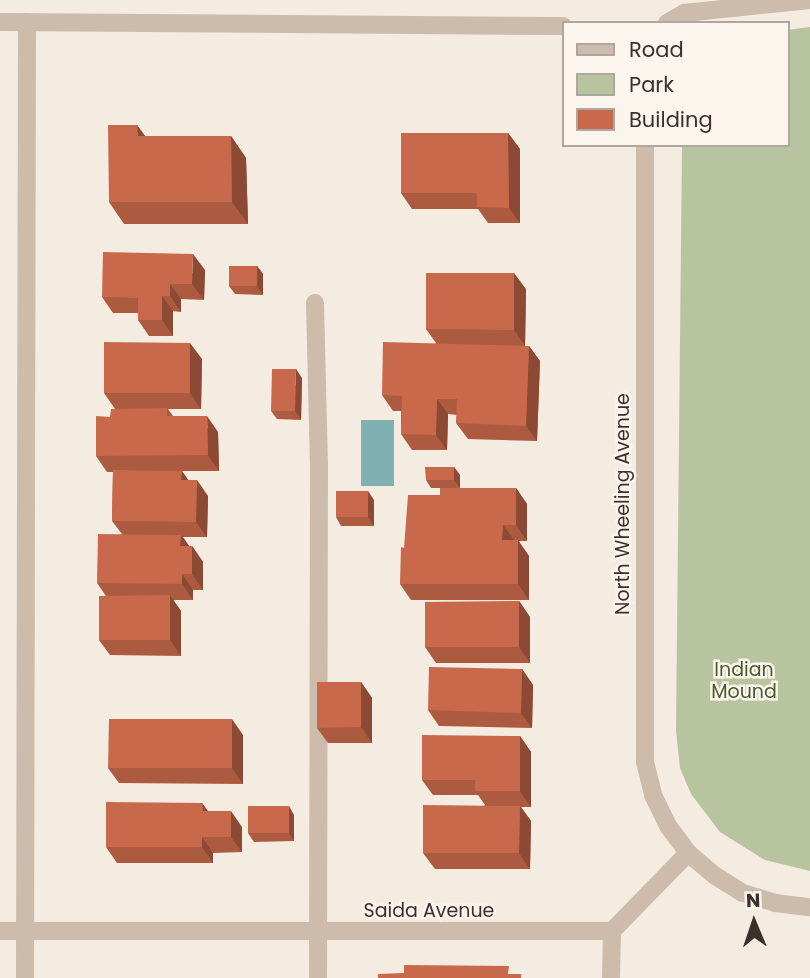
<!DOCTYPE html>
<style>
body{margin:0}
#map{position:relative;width:810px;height:978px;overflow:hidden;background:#f4ebe1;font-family:Poppins,sans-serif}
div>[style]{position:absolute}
.green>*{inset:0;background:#b8c4a0}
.water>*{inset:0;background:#7fb0b2}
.service>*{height:18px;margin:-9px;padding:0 9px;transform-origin:9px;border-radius:9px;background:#cdbbac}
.minor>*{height:18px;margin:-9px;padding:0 9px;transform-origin:9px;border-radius:9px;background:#cdbbac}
.tertiary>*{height:18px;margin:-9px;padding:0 9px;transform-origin:9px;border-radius:9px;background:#cdbbac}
.wall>*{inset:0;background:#ac5a40}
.shaded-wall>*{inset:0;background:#8c4a34}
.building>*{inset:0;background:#c8694b}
span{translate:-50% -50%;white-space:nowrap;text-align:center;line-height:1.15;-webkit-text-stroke:5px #fbf5ee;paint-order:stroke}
.street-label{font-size:19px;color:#3b302b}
.park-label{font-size:19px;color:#4a5a2e}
.legend{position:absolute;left:562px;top:21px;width:228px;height:126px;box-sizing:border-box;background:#fbf5ee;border:2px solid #aea6a0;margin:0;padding:9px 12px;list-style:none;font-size:21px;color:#3b302b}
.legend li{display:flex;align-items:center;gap:14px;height:35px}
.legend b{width:35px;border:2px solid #aea6a0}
.north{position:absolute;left:719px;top:887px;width:70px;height:70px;-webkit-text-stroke:5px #fbf5ee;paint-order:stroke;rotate:358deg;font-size:19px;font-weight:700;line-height:28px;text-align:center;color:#3b302b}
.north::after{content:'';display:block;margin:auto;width:24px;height:32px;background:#3b302b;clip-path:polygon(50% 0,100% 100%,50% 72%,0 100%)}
</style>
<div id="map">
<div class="green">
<i style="clip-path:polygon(810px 27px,810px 871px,765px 860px,720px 832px,691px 794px,680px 768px,676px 731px,682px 145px,787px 145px,787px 30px)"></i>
</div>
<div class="water">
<i style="clip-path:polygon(361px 420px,394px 420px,394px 486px,361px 486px)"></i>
</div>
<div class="service">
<i style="left:315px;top:303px;width:159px;rotate:88.6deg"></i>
<i style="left:319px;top:462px;width:516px;rotate:90.11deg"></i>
</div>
<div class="minor">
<i style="left:667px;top:23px;width:20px;rotate:-30deg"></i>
<i style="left:684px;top:13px;width:127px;rotate:-5.9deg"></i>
<i style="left:0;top:931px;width:612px"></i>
<i style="left:612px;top:931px;width:109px;rotate:-45.7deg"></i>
<i style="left:25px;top:978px;width:956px;rotate:-89.88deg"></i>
<i style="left:611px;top:978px;width:47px;rotate:-88.8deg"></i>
</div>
<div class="tertiary">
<i style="left:0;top:22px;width:563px;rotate:0.41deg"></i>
<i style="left:645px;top:145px;width:617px;rotate:90deg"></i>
<i style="left:645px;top:762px;width:34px;rotate:76deg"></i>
<i style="left:653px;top:795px;width:34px;rotate:64deg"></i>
<i style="left:668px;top:826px;width:34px;rotate:53deg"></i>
<i style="left:688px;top:853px;width:34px;rotate:40deg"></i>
<i style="left:714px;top:875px;width:34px;rotate:32deg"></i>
<i style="left:743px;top:893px;width:34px;rotate:17deg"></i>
<i style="left:775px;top:903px;width:35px;rotate:7deg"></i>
</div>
<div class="wall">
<i style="clip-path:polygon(137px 125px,145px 136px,231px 136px,246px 158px,248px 224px,124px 224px,109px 202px)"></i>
<i style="clip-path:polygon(508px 133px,520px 149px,520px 223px,488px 223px,478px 209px,412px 209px,401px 193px)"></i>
<i style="clip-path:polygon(257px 266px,263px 274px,263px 295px,235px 294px,229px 286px)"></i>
<i style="clip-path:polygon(205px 270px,204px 300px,181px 299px,181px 312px,173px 311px,173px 336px,149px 336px,138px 320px,138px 313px,113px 313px,102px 297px)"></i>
<i style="clip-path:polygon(526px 289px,525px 346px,529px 346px,540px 361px,537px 441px,468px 439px,456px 423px,457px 415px,448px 414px,447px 450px,412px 450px,401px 434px,401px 411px,393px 411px,382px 395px,436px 343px,426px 329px)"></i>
<i style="clip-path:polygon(202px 359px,201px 409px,168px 409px,173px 416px,218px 432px,219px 471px,182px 471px,188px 480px,208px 496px,207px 537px,183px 537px,189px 546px,192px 546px,203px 562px,203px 590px,193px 590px,193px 600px,173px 600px,181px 611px,181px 656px,110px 655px,99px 640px,106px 596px,97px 583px,122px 534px,112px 521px,113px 472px,107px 472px,96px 456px,110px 417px,115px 409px,104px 393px)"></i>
<i style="clip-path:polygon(302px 378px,301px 420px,277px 419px,271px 411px)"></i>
<i style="clip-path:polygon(454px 467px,460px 475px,460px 488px,516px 488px,527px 504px,527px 541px,518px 541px,529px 556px,529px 600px,411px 600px,400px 584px,404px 548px,440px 495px,440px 488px,431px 488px,426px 480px)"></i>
<i style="clip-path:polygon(374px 500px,374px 526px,341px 526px,336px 517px)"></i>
<i style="clip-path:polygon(519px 601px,530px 617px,530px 663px,436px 663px,425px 647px)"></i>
<i style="clip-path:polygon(522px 669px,533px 685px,532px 728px,439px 726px,428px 710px)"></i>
<i style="clip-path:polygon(361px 682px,372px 698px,372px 743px,328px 743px,317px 728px)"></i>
<i style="clip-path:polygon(243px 735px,243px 784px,119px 783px,108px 768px)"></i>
<i style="clip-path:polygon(520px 736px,531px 752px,531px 807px,521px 807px,531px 821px,530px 869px,435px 869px,423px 853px,485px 805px,478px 795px,433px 795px,422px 780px)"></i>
<i style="clip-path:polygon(202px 803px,208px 811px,242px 827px,242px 852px,213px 853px,213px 863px,117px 863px,106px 847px)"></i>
<i style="clip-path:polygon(294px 815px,294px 841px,254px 842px,248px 833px)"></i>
</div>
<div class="shaded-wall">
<i style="clip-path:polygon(137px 125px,153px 147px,138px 136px)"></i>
<i style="clip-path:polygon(508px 133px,520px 149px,520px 223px,509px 208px)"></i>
<i style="clip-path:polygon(231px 136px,246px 158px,248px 224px,232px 202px)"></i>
<i style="clip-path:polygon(193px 254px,205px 270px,204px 300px,192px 284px)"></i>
<i style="clip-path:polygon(257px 266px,263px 274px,263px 295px,257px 286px)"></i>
<i style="clip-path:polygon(514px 273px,526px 289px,525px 346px,514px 330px)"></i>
<i style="clip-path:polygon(170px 284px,181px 299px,181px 312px,170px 296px)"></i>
<i style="clip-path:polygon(162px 296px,173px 311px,173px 336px,162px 320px)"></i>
<i style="clip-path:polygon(190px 343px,202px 359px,201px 409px,190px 393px)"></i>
<i style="clip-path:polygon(529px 346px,540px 361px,537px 441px,526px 426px)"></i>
<i style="clip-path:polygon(296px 369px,302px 378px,301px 420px,295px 411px)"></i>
<i style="clip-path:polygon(437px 399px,448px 414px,447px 450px,436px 435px)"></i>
<i style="clip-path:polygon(207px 416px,218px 432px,219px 471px,208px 455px)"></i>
<i style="clip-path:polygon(454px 467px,460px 475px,460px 488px,454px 480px)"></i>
<i style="clip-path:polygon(182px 471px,193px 487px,181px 480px)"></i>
<i style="clip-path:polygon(197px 480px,208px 496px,207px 537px,196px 522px)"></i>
<i style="clip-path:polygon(516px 488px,527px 504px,527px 541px,516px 525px)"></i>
<i style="clip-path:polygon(368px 491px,374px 500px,374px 526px,368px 517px)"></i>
<i style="clip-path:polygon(503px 525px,514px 540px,502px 540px)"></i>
<i style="clip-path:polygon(181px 535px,192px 550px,180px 546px)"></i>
<i style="clip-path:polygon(518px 540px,529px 556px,529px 600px,518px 584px)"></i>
<i style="clip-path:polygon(192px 546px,203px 562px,203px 590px,192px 574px)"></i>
<i style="clip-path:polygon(182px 574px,193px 590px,193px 600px,182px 584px)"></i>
<i style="clip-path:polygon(170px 595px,181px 611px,181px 656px,170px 640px)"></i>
<i style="clip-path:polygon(519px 601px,530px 617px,530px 663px,519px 647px)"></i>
<i style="clip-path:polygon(522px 669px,533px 685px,532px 728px,521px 713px)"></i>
<i style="clip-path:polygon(361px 682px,372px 698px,372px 743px,361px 727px)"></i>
<i style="clip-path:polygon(232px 719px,243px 735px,243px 784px,232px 768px)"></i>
<i style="clip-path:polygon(520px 736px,531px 752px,531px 807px,520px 791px)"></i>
<i style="clip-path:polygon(202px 803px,213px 819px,203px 811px)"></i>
<i style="clip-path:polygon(289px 806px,294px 815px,294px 841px,289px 833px)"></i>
<i style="clip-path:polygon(520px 806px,531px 821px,530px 869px,519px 853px)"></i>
<i style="clip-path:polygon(231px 811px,242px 827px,242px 852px,231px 837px)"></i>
<i style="clip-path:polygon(202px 837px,213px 853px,213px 863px,202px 847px)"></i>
</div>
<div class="building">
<i style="clip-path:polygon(108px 125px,137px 125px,138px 136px,231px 136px,232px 202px,109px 202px)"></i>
<i style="clip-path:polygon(401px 133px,508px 133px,509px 208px,477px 207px,477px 193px,401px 193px)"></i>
<i style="clip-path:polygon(103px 252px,193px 254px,192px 284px,170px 284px,170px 296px,162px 296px,162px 320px,138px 320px,138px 298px,102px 297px)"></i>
<i style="clip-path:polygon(229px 266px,257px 266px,257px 286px,229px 286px)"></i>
<i style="clip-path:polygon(426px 273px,514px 273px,514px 330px,426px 329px)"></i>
<i style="clip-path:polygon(104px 342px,190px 343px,190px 393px,104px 393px)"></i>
<i style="clip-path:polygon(383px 342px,529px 346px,526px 426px,456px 423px,457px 399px,437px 399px,436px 435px,401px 434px,402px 396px,382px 395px)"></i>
<i style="clip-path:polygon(272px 369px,296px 369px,295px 411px,271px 411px)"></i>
<i style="clip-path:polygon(167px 408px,167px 416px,207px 416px,208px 455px,96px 456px,96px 416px,110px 417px,111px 409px)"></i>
<i style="clip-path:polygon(425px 467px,454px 467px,454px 480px,426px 480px)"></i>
<i style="clip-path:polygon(113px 470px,182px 471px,181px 480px,197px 480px,196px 522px,112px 521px)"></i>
<i style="clip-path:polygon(440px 488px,516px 488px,516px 525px,503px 525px,502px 540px,518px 540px,518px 584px,400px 584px,401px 547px,404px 548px,408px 495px,440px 495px)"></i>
<i style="clip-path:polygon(336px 491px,368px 491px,368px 517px,336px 517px)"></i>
<i style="clip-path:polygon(98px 534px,181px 535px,180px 546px,192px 546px,192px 574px,182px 574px,182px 584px,97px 583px)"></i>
<i style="clip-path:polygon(170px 595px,170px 640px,99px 640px,99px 596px)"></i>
<i style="clip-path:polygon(519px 601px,519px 647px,425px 647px,425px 602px)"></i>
<i style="clip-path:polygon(429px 667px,522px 669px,521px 713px,428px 710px)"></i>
<i style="clip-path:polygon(317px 682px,361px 682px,361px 727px,317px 728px)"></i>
<i style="clip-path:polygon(109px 719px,232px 719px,232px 768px,108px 768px)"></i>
<i style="clip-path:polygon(422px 735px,520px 736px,520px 791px,475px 791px,475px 780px,422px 780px)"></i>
<i style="clip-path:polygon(106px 802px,202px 803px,203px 811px,231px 811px,231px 837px,202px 837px,202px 847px,106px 847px)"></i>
<i style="clip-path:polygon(423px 805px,520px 806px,519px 853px,423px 853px)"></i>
<i style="clip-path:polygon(248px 806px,289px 806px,289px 833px,248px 833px)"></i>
<i style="clip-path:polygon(404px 965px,509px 966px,508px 974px,521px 974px,521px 978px,378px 978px,378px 974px,404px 973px)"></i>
</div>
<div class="street-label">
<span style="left:623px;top:504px;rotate:-90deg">North Wheeling Avenue</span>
<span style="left:429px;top:911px">Saida Avenue</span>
</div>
<div class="park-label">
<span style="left:744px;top:681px">Indian<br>Mound</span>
</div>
<ul class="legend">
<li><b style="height:9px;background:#cdbbac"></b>Road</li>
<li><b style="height:19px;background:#b8c4a0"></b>Park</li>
<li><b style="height:19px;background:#c8694b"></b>Building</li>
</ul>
<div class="north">N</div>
</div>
